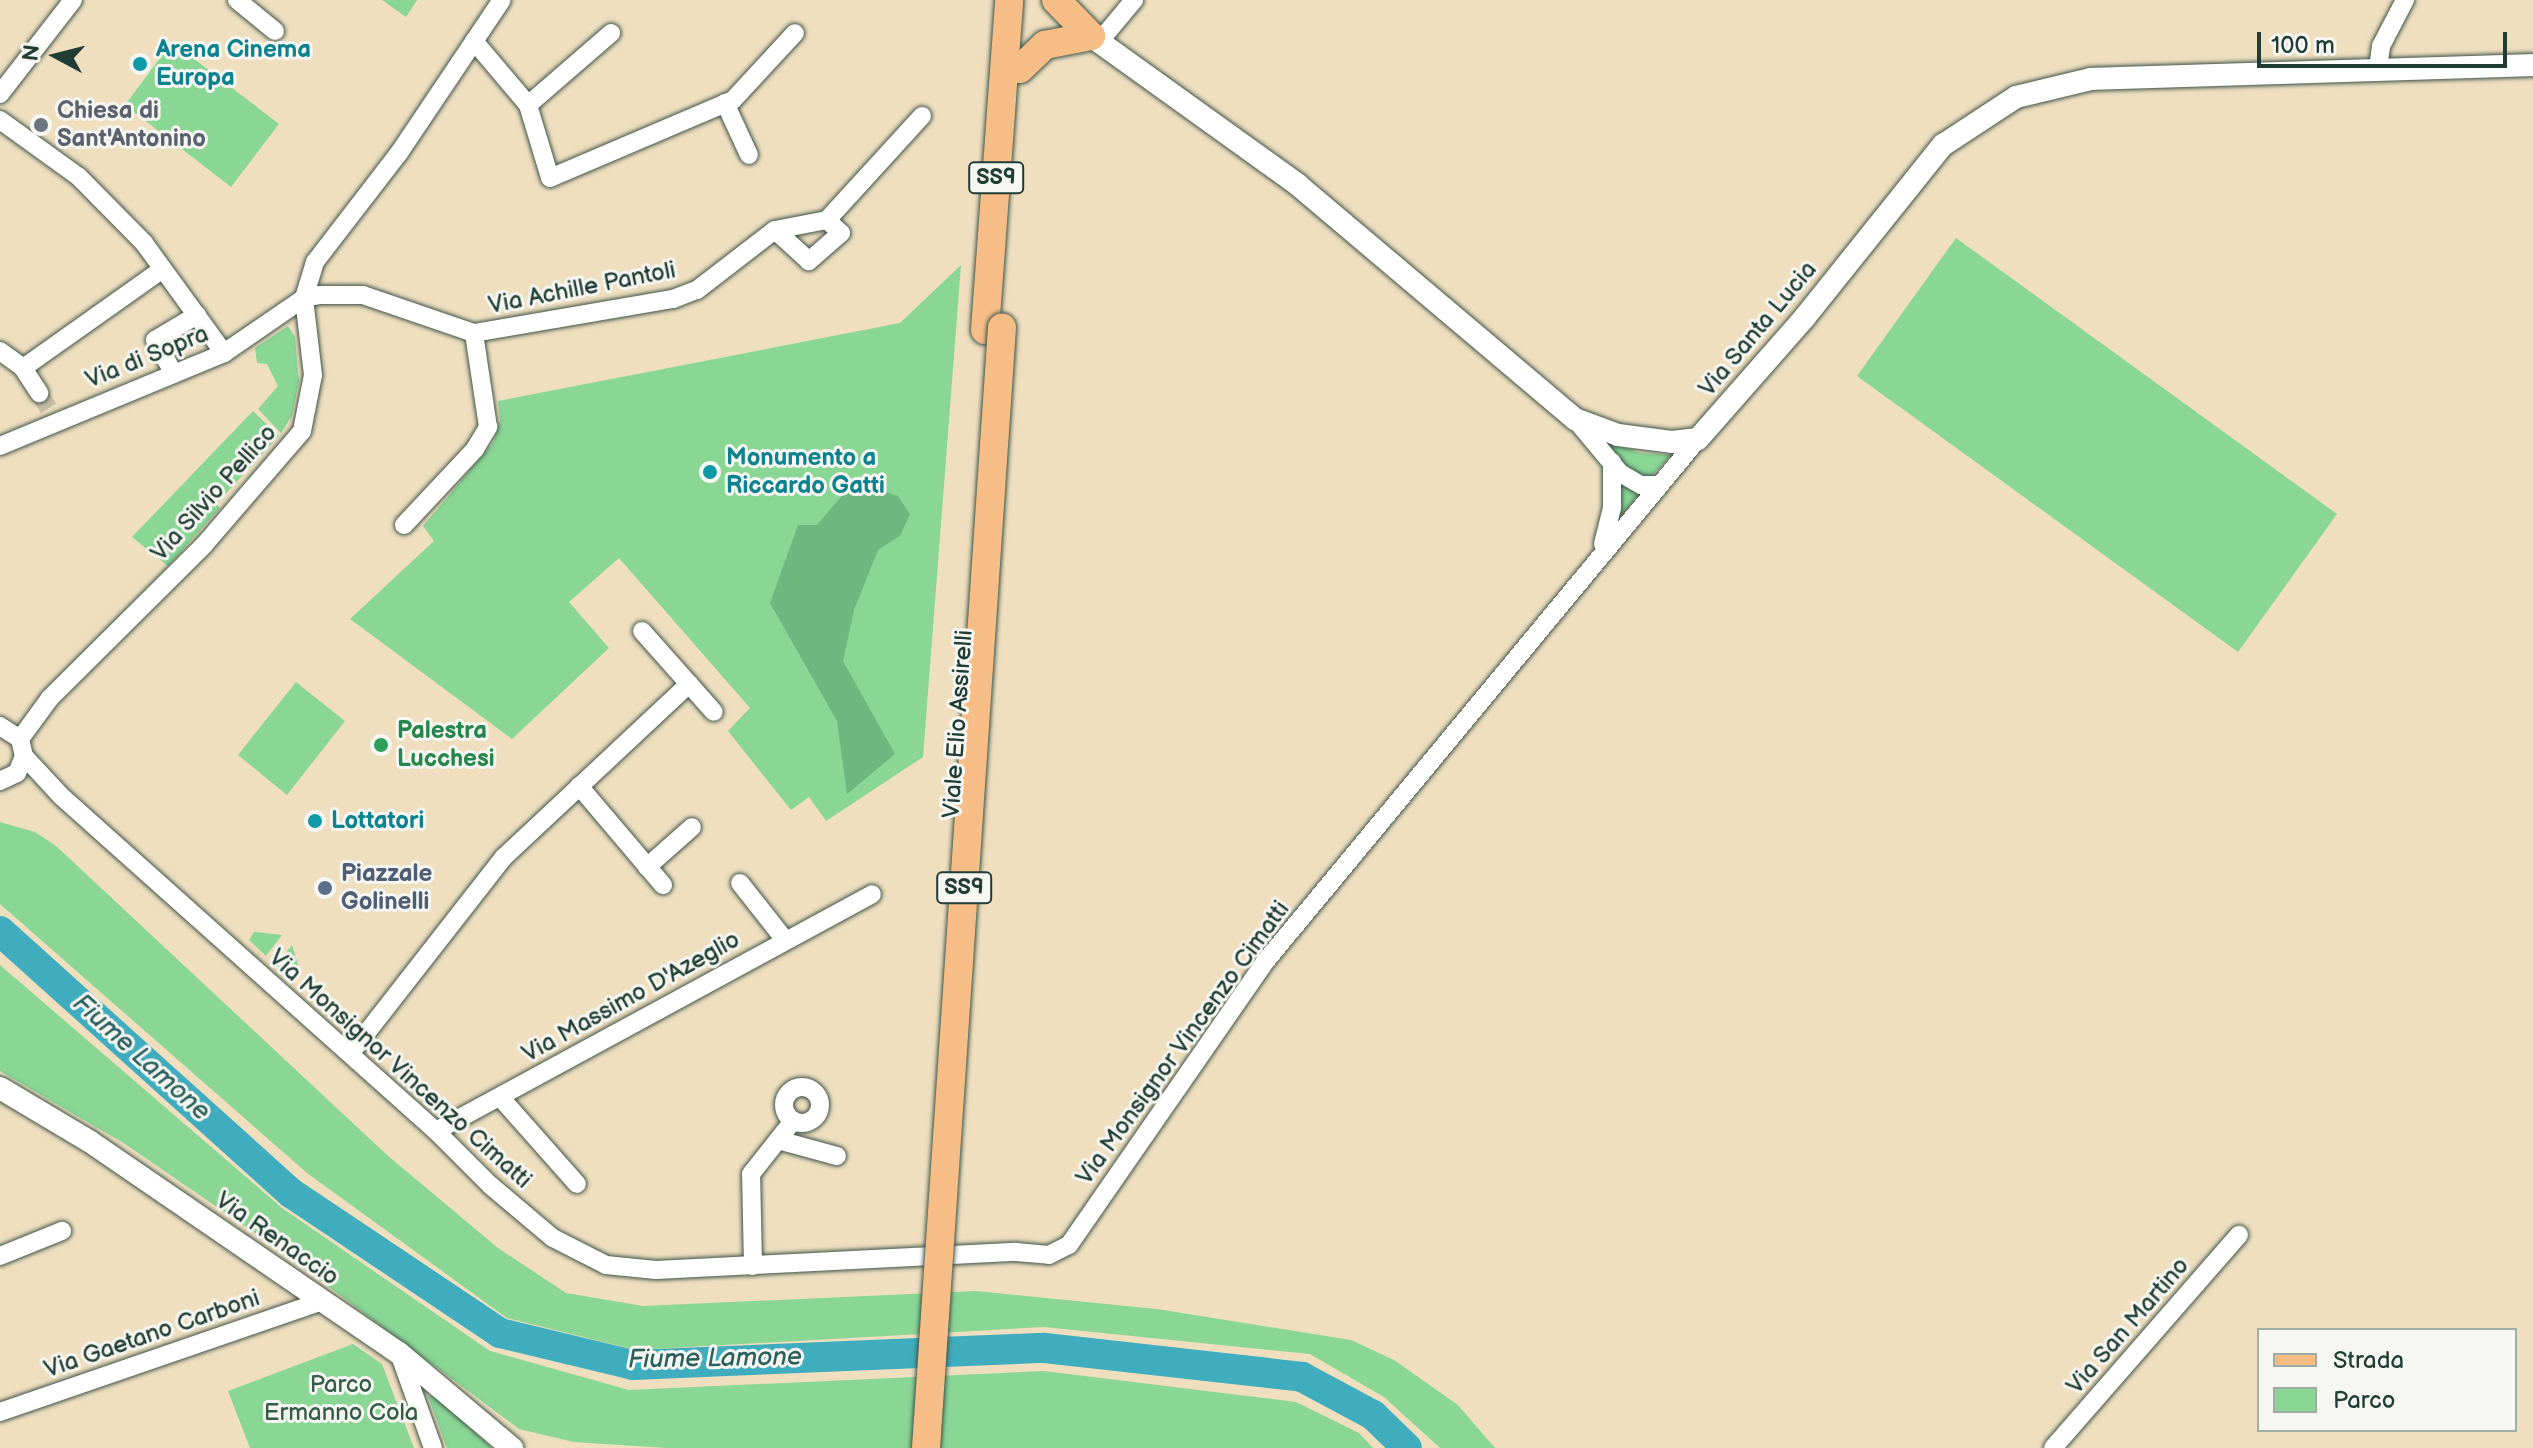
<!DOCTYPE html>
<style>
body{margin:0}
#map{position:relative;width:2533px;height:1448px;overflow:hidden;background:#efdfbf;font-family:"Balsamiq Sans",sans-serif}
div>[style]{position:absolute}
.green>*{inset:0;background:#89d695}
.forest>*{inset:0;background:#6eb77e}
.river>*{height:30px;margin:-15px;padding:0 15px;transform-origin:15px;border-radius:15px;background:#40adbe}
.minor-tunnel>*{height:18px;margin-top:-9px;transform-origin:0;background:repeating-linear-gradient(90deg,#c5bfa3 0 18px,transparent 0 27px)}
.roads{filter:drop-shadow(0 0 2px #3e5549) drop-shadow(0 0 2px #3e5549)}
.minor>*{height:18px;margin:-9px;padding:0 9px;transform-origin:9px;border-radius:9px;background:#fff}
.minor>.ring{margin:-9px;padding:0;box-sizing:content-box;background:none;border:18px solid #fff;border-radius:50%}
.tertiary>*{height:22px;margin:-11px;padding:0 11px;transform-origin:11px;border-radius:11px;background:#fff}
.primary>*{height:28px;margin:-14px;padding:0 14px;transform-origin:14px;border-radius:14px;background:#f6be86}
.bridges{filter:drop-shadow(0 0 2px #3e5549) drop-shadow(0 0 2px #3e5549)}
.primary-bridge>*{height:28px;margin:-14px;padding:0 14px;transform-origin:14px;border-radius:14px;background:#f6be86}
.dots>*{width:22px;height:22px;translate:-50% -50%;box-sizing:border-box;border:4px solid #f6f6f2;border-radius:50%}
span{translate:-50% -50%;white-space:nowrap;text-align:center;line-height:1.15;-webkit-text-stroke:6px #f6f6f2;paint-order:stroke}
.shield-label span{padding:2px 6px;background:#f6f6f2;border:2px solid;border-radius:6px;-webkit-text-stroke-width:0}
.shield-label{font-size:22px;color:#1f3d34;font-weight:700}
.culture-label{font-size:24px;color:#0d838f;font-weight:700}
.left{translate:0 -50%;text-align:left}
.worship-label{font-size:24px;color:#5b616d;font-weight:700}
.street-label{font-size:24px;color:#1f3d34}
.leisure-label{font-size:24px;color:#27864d;font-weight:700}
.service-label{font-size:24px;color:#4e5e75;font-weight:700}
.park-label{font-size:24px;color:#345c47}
.water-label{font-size:26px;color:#295f5d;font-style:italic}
.legend{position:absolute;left:2257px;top:1328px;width:260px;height:104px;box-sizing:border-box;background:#f6f6f2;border:2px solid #a0aca6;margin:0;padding:10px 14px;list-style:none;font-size:24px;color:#1f3d34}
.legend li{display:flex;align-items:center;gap:16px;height:40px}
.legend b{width:40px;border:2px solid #a0aca6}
.north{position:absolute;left:16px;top:16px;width:80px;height:80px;-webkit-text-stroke:6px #f6f6f2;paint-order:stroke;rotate:277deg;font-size:22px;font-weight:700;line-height:32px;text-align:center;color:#1f3d34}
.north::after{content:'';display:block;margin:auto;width:28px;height:36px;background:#1f3d34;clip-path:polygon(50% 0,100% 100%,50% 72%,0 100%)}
.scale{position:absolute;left:2257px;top:32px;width:250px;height:36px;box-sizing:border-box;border:4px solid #1f3d34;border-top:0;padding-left:10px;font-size:24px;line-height:28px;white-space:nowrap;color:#1f3d34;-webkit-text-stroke:6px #f6f6f2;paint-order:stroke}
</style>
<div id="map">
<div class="green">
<i style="clip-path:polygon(382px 0,417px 0,406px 17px)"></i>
<i style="clip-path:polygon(172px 42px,279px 124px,231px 187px,125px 105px)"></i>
<i style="clip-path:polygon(1956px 238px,2337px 514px,2238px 652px,1857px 376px)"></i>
<i style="clip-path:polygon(961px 265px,923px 757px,826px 821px,809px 797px,791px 810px,728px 731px,750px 708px,619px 558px,569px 602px,609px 648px,512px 739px,350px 619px,434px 541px,423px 526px,493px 443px,500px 421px,498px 401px,900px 323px)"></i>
<i style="clip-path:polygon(288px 326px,295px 337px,299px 381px,292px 416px,281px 433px,258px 409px,278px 386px,267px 364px,257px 363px,255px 348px)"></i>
<i style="clip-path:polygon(253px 411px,279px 436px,218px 502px,204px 490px,220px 508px,168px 566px,132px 537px)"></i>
<i style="clip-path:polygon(1610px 443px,1641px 453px,1671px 455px,1650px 478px,1636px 476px,1620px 465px,1606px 447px)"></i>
<i style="clip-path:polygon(1617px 474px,1642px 490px,1623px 514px,1615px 511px)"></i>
<i style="clip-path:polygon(296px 682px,345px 721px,287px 795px,238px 755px)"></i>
<i style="clip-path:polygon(0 822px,35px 832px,55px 845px,387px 1155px,498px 1248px,566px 1293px,643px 1306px,976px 1291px,1157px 1309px,1351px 1340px,1394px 1360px,1458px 1405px,1495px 1448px,1440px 1448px,1384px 1397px,1310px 1354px,1044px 1327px,636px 1350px,507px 1318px,307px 1173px,0 904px)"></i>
<i style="clip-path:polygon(254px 932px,255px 932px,282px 935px,266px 956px,249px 940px)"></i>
<i style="clip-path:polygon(292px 945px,300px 971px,293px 980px,276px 965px)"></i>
<i style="clip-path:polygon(0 965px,282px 1208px,490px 1351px,629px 1390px,1044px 1371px,1296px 1402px,1359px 1433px,1373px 1448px,667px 1448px,574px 1442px,519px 1429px,281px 1251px,125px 1144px,0 1071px)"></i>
<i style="clip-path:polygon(353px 1344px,382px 1364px,414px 1448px,250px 1448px,228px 1391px)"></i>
<i style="clip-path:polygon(428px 1396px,439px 1399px,492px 1448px,447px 1448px)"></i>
</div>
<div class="forest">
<i style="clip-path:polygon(869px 486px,898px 496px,910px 514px,900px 536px,878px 550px,854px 610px,843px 661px,895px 754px,847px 794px,837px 721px,770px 603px,798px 525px,817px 525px,846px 491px)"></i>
</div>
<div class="river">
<i style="left:0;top:931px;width:392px;rotate:42deg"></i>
<i style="left:291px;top:1193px;width:252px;rotate:33.8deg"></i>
<i style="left:500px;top:1333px;width:137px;rotate:13.5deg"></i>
<i style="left:633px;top:1365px;width:412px;rotate:-2.4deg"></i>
<i style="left:1045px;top:1348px;width:259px;rotate:6.4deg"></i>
<i style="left:1302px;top:1377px;width:81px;rotate:28.2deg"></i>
<i style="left:1373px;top:1415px;width:47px;rotate:44.1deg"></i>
</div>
<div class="minor-tunnel">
<i style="left:39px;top:393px;width:22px;rotate:58deg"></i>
</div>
<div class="roads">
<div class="minor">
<i style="left:237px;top:0;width:49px;rotate:39.2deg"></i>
<i style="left:474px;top:41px;width:84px;rotate:49.8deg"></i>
<i style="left:528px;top:105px;width:76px;rotate:73.2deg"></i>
<i style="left:550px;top:178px;width:199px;rotate:-23.1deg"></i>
<i style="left:733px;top:100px;width:91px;rotate:-47.2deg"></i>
<i style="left:1099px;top:42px;width:55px;rotate:-50.2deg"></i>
<i style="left:2378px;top:68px;width:22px;rotate:-82deg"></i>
<i style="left:2381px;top:46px;width:52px;rotate:-62.4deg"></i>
<i style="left:0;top:94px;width:119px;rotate:-52.2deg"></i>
<i style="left:725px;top:103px;width:57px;rotate:65.2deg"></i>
<i style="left:528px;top:105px;width:110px;rotate:-40.9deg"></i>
<i style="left:0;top:120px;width:97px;rotate:35.8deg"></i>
<i style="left:79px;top:177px;width:93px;rotate:45.4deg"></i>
<i style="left:144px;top:243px;width:136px;rotate:54deg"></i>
<i style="left:827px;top:220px;width:141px;rotate:-47.6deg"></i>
<i style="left:0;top:351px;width:29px;rotate:36deg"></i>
<i style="left:23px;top:368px;width:30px;rotate:57deg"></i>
<i style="left:23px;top:368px;width:171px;rotate:-35.3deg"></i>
<i style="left:174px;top:374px;width:39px;rotate:-119deg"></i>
<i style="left:155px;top:340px;width:49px;rotate:-30.8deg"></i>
<i style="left:1575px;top:419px;width:70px;rotate:50.2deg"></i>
<i style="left:1620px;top:473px;width:24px;rotate:30deg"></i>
<i style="left:1641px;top:485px;width:15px"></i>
<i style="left:0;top:446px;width:243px;rotate:-22.5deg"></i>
<i style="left:224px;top:353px;width:97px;rotate:-34.5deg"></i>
<i style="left:304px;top:298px;width:15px;rotate:-11deg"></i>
<i style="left:319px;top:295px;width:44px"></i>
<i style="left:363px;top:295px;width:117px;rotate:18.9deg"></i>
<i style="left:474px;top:333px;width:202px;rotate:-9.7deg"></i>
<i style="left:673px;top:299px;width:26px;rotate:-21deg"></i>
<i style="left:697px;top:290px;width:98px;rotate:-37.6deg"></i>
<i style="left:775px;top:230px;width:53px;rotate:-10.9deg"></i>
<i style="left:827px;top:220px;width:19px;rotate:43deg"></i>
<i style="left:841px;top:233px;width:43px;rotate:138.8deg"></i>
<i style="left:809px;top:261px;width:46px;rotate:-137.6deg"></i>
<i style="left:404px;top:525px;width:104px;rotate:-46.9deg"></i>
<i style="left:475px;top:449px;width:26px;rotate:-59deg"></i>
<i style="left:488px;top:427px;width:95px;rotate:-98.5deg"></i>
<i style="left:1603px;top:544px;width:37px;rotate:-76deg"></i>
<i style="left:1612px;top:508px;width:46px;rotate:-90deg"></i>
<i style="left:642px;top:631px;width:108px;rotate:48.4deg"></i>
<i style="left:0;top:726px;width:24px;rotate:33deg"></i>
<i style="left:20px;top:739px;width:17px;rotate:77deg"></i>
<i style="left:24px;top:756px;width:18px;rotate:112deg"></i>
<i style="left:17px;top:773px;width:19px;rotate:155deg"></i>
<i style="left:20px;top:739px;width:51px;rotate:-53.8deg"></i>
<i style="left:50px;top:698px;width:217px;rotate:-44.8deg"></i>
<i style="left:204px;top:545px;width:150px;rotate:-49.3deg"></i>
<i style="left:302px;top:431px;width:57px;rotate:-78.9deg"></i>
<i style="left:313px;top:375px;width:78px;rotate:-96.7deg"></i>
<i style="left:304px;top:298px;width:38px;rotate:-73deg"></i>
<i style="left:315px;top:262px;width:138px;rotate:-52.4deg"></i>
<i style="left:399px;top:153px;width:184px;rotate:-56.1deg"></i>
<i style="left:24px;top:756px;width:54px;rotate:47.2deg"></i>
<i style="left:61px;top:796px;width:503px;rotate:41.78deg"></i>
<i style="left:436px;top:1131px;width:76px;rotate:45deg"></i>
<i style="left:490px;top:1185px;width:82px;rotate:40.1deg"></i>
<i style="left:553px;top:1238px;width:59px;rotate:27deg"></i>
<i style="left:606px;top:1265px;width:50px;rotate:5.7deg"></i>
<i style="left:656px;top:1270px;width:360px;rotate:-2.9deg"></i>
<i style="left:1016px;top:1252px;width:33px;rotate:5deg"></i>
<i style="left:1049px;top:1255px;width:22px;rotate:-27deg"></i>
<i style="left:1069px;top:1245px;width:344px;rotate:-55.3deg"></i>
<i style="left:1265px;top:962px;width:679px;rotate:-50.38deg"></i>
<i style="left:579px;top:786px;width:130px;rotate:49.7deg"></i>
<i style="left:647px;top:867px;width:60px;rotate:-41.6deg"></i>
<i style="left:740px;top:883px;width:73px;rotate:51.7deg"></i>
<i style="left:350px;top:1054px;width:249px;rotate:-52deg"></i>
<i style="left:503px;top:858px;width:255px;rotate:-43.1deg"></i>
<i class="ring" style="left:784px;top:1087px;width:18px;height:18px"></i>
<i style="left:500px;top:1097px;width:116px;rotate:48.5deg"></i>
<i style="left:436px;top:1131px;width:496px;rotate:-28.5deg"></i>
<i style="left:778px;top:1140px;width:61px;rotate:15.2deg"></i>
<i style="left:0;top:1256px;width:67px;rotate:-22deg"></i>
<i style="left:753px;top:1266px;width:92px;rotate:-91.2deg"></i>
<i style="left:751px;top:1174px;width:68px;rotate:-51.6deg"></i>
<i style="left:399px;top:1353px;width:101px;rotate:70.3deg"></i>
<i style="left:0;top:1412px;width:338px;rotate:-19deg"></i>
<i style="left:2053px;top:1448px;width:283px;rotate:-48.9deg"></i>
</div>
<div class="tertiary">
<i style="left:1091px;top:36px;width:255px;rotate:35.7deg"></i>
<i style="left:1298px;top:185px;width:363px;rotate:40.2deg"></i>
<i style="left:1575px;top:419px;width:46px;rotate:20.4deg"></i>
<i style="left:1618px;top:435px;width:54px;rotate:7.4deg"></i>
<i style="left:1672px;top:442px;width:26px;rotate:-7deg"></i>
<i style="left:1698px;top:439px;width:162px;rotate:-48.7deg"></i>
<i style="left:1805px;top:317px;width:221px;rotate:-51.3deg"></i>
<i style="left:1943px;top:145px;width:87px;rotate:-33.3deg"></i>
<i style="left:2016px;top:97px;width:77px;rotate:-13.5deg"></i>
<i style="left:2091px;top:79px;width:442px;rotate:-1.8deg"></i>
<i style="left:0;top:1088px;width:104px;rotate:30.8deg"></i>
<i style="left:89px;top:1141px;width:376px;rotate:34.4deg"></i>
<i style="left:399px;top:1353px;width:148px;rotate:40.1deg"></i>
</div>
<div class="primary">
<i style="left:1056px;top:0;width:50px;rotate:45.8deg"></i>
<i style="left:1020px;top:69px;width:35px;rotate:-44deg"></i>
<i style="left:1045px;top:45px;width:47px;rotate:-11.1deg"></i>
<i style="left:985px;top:330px;width:331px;rotate:-85.8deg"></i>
</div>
</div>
<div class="bridges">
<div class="primary-bridge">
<i style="left:926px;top:1448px;width:1123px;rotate:-86.12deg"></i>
</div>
</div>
<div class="dots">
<i style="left:140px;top:64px;background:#0f9aa8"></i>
<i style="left:41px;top:125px;background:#6b7280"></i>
<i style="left:710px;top:472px;background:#0f9aa8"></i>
<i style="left:381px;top:745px;background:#2e9e5b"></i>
<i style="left:315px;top:821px;background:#0f9aa8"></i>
<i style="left:325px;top:888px;background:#5c6f8a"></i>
</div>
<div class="shield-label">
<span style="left:996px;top:178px">SS9</span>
<span style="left:964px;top:888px">SS9</span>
</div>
<div class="culture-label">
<span class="left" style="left:156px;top:64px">Arena Cinema<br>Europa</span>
<span class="left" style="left:726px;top:472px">Monumento a<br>Riccardo Gatti</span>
<span class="left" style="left:331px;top:821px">Lottatori</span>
</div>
<div class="worship-label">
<span class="left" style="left:57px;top:125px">Chiesa di<br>Sant'Antonino</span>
</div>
<div class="street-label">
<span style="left:582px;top:288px;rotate:-11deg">Via Achille Pantoli</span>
<span style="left:1758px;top:329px;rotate:-50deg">Via Santa Lucia</span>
<span style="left:147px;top:357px;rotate:-22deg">Via di Sopra</span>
<span style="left:214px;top:493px;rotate:-48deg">Via Silvio Pellico</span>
<span style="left:958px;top:724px;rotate:-86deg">Viale Elio Assirelli</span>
<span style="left:631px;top:997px;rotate:-29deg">Via Massimo D'Azeglio</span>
<span style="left:1183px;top:1043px;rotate:-54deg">Via Monsignor Vincenzo Cimatti</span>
<span style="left:400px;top:1069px;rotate:42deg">Via Monsignor Vincenzo Cimatti</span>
<span style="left:277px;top:1239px;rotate:35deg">Via Renaccio</span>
<span style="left:2128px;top:1326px;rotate:-49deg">Via San Martino</span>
<span style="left:152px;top:1334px;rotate:-19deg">Via Gaetano Carboni</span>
</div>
<div class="leisure-label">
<span class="left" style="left:397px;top:745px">Palestra<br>Lucchesi</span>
</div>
<div class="service-label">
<span class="left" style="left:341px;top:888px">Piazzale<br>Golinelli</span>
</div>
<div class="park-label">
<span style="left:341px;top:1399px">Parco<br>Ermanno Cola</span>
</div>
<div class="water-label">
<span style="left:141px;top:1058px;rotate:42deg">Fiume Lamone</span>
<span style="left:715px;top:1359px;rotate:-1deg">Fiume Lamone</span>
</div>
<ul class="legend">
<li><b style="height:10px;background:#f6be86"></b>Strada</li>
<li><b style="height:22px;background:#89d695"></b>Parco</li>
</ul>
<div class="north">N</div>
<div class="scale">100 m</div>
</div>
